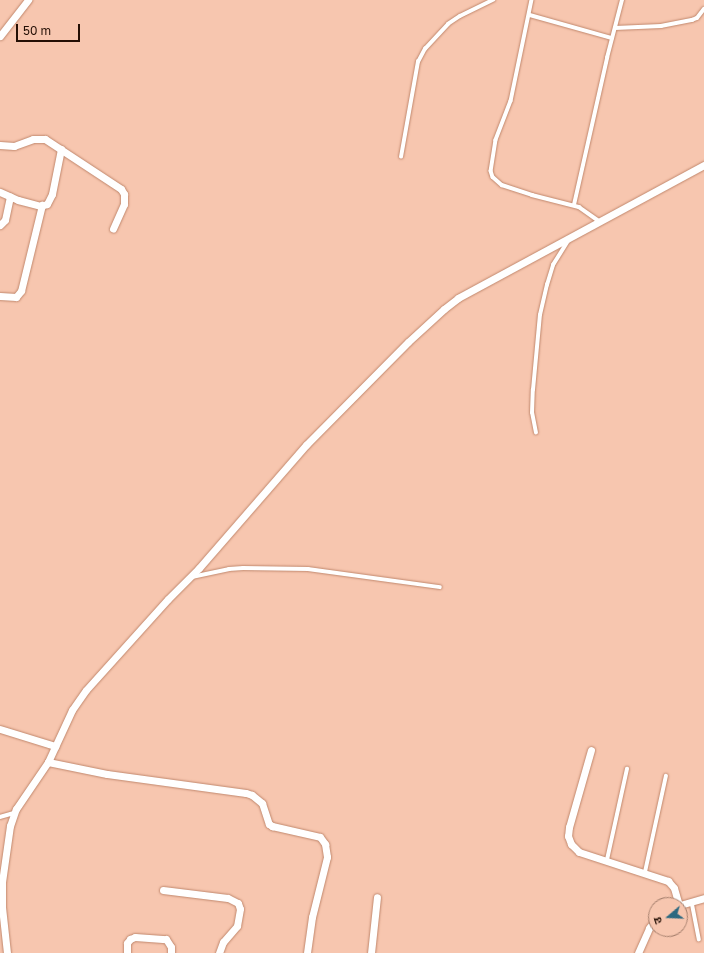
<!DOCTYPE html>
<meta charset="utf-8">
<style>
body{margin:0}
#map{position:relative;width:704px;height:953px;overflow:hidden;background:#f7c6af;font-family:"Golos Text","Noto Sans Devanagari",sans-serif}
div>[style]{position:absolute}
.roads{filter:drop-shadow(0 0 1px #c1886d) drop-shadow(0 0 1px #c1886d)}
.service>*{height:3.5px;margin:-1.75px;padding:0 1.75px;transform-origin:1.75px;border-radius:1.75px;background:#fff}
.minor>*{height:7px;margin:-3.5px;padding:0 3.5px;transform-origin:3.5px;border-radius:3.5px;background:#fff}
span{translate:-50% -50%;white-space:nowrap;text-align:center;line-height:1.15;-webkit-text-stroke:3.5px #f7c6af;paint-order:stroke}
.north{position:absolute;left:648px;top:897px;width:40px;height:40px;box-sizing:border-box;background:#f7c6af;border:1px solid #a37d6b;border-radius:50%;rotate:251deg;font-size:11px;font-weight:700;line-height:16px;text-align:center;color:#240f05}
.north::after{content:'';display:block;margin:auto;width:14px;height:18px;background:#2d6980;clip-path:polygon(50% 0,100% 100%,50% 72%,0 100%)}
.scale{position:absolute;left:16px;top:24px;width:64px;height:18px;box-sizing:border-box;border:2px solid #240f05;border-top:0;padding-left:5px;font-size:12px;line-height:14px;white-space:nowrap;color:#240f05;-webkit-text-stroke:3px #f7c6af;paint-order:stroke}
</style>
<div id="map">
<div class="roads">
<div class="service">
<i style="left:532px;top:0;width:103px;rotate:101.7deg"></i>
<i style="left:511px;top:101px;width:42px;rotate:111deg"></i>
<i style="left:496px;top:140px;width:31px;rotate:99deg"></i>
<i style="left:491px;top:171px;width:6px;rotate:72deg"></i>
<i style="left:493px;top:177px;width:12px;rotate:42deg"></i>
<i style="left:502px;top:185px;width:32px;rotate:18deg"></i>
<i style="left:532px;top:195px;width:49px;rotate:14.3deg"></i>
<i style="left:579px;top:207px;width:24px;rotate:35deg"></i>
<i style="left:530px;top:15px;width:85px;rotate:15.7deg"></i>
<i style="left:615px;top:28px;width:46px;rotate:-2.5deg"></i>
<i style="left:661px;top:26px;width:32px;rotate:-11deg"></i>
<i style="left:692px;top:20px;width:5px;rotate:-22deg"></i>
<i style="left:697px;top:18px;width:11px;rotate:-52deg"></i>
<i style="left:401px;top:157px;width:97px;rotate:-79.9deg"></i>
<i style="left:418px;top:62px;width:15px;rotate:-62deg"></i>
<i style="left:425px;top:49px;width:34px;rotate:-47deg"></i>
<i style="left:448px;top:24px;width:14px;rotate:-34deg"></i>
<i style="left:460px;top:16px;width:37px;rotate:-26deg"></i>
<i style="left:574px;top:205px;width:151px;rotate:-77.3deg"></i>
<i style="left:607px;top:58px;width:60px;rotate:-75.5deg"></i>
<i style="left:536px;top:433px;width:20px;rotate:-101deg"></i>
<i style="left:532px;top:413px;width:23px;rotate:-88deg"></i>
<i style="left:533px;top:390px;width:75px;rotate:-84.7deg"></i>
<i style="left:540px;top:315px;width:31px;rotate:-77deg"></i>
<i style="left:547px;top:285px;width:21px;rotate:-73deg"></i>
<i style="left:553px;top:265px;width:28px;rotate:-58deg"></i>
<i style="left:192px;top:577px;width:38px;rotate:-12deg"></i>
<i style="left:229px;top:569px;width:14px;rotate:-4deg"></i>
<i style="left:243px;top:568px;width:65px;rotate:0.9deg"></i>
<i style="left:308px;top:569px;width:133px;rotate:7.8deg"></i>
<i style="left:0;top:817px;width:15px;rotate:-16deg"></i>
<i style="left:607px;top:860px;width:93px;rotate:-77.6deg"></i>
<i style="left:645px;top:872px;width:98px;rotate:-77.7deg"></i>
<i style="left:692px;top:902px;width:38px;rotate:79deg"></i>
</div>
<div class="minor">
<i style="left:0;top:36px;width:46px;rotate:-52.1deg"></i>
<i style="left:0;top:145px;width:14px;rotate:4deg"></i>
<i style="left:14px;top:146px;width:20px;rotate:-20deg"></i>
<i style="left:33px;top:139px;width:12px"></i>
<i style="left:45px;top:139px;width:91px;rotate:33.3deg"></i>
<i style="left:121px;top:189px;width:6px;rotate:59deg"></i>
<i style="left:124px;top:194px;width:10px;rotate:90deg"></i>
<i style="left:124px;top:204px;width:27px;rotate:114deg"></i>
<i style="left:0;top:192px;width:20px;rotate:24deg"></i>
<i style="left:18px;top:200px;width:23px;rotate:15deg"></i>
<i style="left:40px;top:206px;width:7px;rotate:-16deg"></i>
<i style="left:47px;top:204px;width:11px;rotate:-63deg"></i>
<i style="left:52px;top:194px;width:46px;rotate:-78.7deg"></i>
<i style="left:0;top:225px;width:7px;rotate:-45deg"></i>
<i style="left:5px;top:220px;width:24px;rotate:-78deg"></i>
<i style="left:0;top:296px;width:16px;rotate:4deg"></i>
<i style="left:16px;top:297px;width:8px;rotate:-50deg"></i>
<i style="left:21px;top:291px;width:89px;rotate:-76.3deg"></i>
<i style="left:0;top:729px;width:58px;rotate:17.2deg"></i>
<i style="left:591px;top:750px;width:80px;rotate:105.9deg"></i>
<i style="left:569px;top:827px;width:9px;rotate:96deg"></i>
<i style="left:568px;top:836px;width:9px;rotate:69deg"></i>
<i style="left:571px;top:844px;width:11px;rotate:45deg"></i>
<i style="left:579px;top:852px;width:94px;rotate:18deg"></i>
<i style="left:668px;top:881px;width:9px;rotate:49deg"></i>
<i style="left:674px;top:888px;width:18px;rotate:74deg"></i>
<i style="left:48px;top:762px;width:60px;rotate:11.5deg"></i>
<i style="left:107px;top:774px;width:140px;rotate:7.8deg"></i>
<i style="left:246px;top:793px;width:6px;rotate:18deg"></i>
<i style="left:252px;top:795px;width:13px;rotate:39deg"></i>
<i style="left:262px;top:803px;width:22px;rotate:72deg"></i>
<i style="left:269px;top:824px;width:4px;rotate:34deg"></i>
<i style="left:272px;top:826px;width:49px;rotate:12.9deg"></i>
<i style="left:320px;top:837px;width:9px;rotate:54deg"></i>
<i style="left:325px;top:844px;width:13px;rotate:81deg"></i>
<i style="left:327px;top:857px;width:62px;rotate:104deg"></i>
<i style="left:312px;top:917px;width:36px;rotate:98deg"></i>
<i style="left:163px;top:890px;width:65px;rotate:7deg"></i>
<i style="left:228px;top:898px;width:11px;rotate:27deg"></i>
<i style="left:238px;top:903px;width:6px;rotate:72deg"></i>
<i style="left:240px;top:909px;width:17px;rotate:100deg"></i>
<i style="left:237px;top:926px;width:21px;rotate:131deg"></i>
<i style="left:223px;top:942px;width:12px;rotate:110deg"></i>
<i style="left:680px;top:905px;width:25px;rotate:-16deg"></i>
<i style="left:7px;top:953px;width:46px;rotate:-96.2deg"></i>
<i style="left:2px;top:907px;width:25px;rotate:-90deg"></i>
<i style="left:2px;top:882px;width:57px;rotate:-81.9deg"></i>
<i style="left:10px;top:826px;width:18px;rotate:-71deg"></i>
<i style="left:16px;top:809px;width:57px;rotate:-55.8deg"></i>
<i style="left:48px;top:762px;width:57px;rotate:-65.2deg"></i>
<i style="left:72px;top:710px;width:24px;rotate:-55deg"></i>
<i style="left:86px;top:690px;width:122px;rotate:-48deg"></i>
<i style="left:168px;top:599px;width:44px;rotate:-45deg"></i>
<i style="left:199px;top:568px;width:163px;rotate:-49deg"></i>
<i style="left:306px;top:445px;width:145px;rotate:-45.3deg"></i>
<i style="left:408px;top:342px;width:49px;rotate:-42.5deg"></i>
<i style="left:444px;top:309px;width:18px;rotate:-38deg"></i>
<i style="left:458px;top:298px;width:280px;rotate:-28.4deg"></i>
<i style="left:127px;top:953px;width:10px;rotate:-90deg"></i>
<i style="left:127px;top:943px;width:5px;rotate:-53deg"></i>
<i style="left:130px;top:939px;width:5px;rotate:-22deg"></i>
<i style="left:135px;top:937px;width:31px;rotate:4deg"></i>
<i style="left:166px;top:939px;width:9px;rotate:58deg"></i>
<i style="left:171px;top:947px;width:6px;rotate:90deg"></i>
<i style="left:371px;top:953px;width:56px;rotate:-83.9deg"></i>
<i style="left:638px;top:953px;width:27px;rotate:-66deg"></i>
<i style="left:649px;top:928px;width:11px;rotate:-52deg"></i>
</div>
</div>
<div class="north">उ</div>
<div class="scale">50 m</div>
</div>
